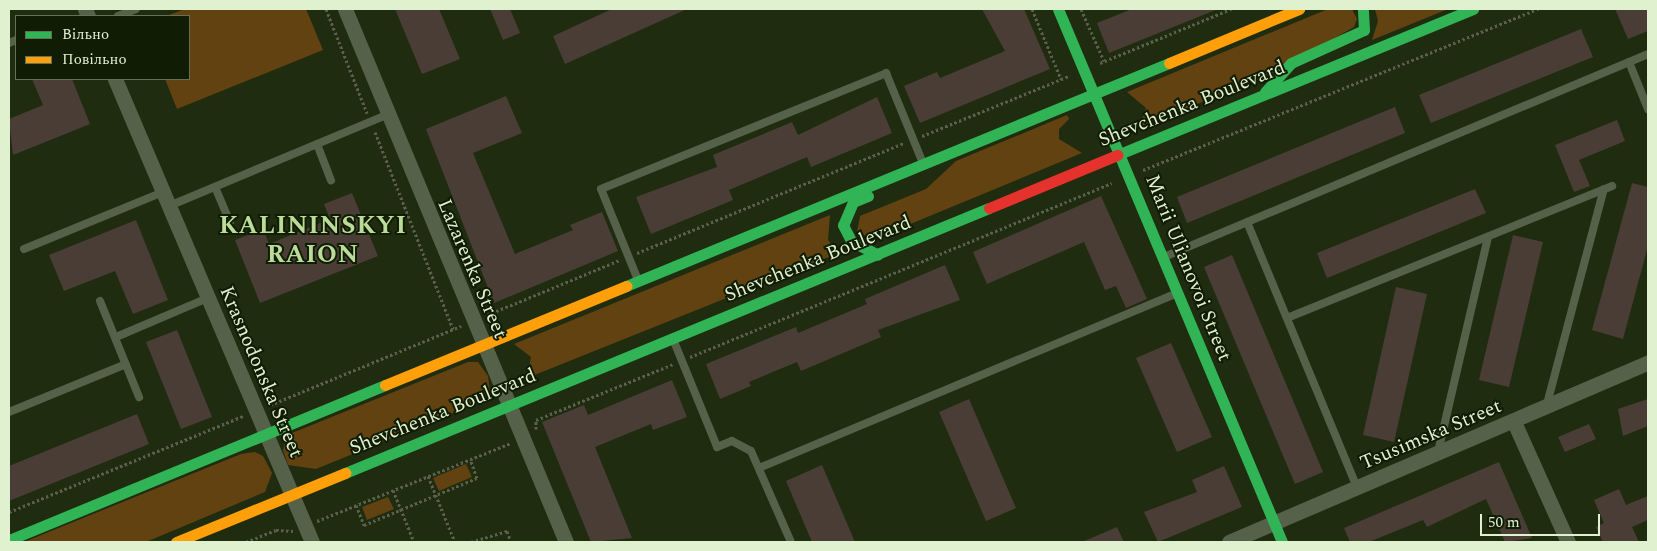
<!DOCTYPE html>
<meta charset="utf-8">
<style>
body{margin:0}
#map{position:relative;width:1657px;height:551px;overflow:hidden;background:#202c10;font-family:Spectral,serif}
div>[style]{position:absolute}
.green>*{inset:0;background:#624211}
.building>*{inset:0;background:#493d35}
.path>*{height:3px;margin-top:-1.5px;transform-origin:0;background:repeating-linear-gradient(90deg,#58614d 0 2.5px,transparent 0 5px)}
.lane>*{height:8px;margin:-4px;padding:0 4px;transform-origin:4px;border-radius:4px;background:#556149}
.street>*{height:15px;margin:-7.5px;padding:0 7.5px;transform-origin:7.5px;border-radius:7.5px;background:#556149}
.fast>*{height:11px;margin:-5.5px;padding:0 5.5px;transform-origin:5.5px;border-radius:5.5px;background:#30b455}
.slow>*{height:11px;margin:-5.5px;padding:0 5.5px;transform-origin:5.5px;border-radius:5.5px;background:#ff9f0a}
.jam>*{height:11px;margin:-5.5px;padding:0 5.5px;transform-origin:5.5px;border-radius:5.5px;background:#e5322d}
span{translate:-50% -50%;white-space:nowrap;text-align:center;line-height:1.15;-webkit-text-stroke:4px #101c03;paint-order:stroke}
.street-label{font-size:20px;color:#e0f1d0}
.district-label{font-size:25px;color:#bbdc99;font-weight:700;letter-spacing:1px}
.frame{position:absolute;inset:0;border:10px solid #e0f1d0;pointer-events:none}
.legend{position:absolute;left:15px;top:15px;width:175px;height:65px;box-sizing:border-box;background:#101c03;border:1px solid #637155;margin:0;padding:6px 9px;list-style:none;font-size:15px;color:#e0f1d0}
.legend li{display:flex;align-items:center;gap:10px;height:25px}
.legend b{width:25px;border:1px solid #637155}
.scale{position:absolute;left:1480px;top:514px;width:120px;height:22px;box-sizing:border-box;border:2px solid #e0f1d0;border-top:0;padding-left:6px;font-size:15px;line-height:18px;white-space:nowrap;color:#e0f1d0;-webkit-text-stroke:4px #101c03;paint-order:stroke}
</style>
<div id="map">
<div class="green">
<i style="clip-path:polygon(185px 9px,306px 9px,323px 50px,177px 109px,165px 79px,189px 79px,189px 16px,166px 16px)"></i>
<i style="clip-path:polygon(1328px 9px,1352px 9px,1357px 19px,1354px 27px,1270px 75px,1139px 127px,1146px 108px,1127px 92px)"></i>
<i style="clip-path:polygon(1375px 9px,1448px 9px,1372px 40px,1378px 21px)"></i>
<i style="clip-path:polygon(1067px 115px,1069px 119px,1059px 129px,1059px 139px,1082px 153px,874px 239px,857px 232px,860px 216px,926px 189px,956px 161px)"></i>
<i style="clip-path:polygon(830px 215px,828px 240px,839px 253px,527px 378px,531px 357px,514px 344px)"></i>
<i style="clip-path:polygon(468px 362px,478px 362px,488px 376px,490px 392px,480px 402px,316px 469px,288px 465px,283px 450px,287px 435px)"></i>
<i style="clip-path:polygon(255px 452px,263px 456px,272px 473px,265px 492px,146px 542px,24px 542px,241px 454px)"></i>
<i style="clip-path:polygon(466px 464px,472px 477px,439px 491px,433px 478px)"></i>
<i style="clip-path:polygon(388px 497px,394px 509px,367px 520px,362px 507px)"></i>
</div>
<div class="building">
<i style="clip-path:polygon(395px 9px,439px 9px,460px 59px,422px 74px)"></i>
<i style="clip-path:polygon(490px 9px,510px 9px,520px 33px,503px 40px)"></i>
<i style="clip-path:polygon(612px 9px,687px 9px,565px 64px,553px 36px)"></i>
<i style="clip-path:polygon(982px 9px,1024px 9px,1050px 69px,920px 123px,904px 86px,937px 72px,940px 78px,1005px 51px)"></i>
<i style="clip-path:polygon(1132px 9px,1218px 9px,1109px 53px,1097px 23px)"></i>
<i style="clip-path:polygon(1615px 9px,1648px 9px,1648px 31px,1628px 39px)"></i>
<i style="clip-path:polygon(1581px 29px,1593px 57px,1431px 123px,1419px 95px)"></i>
<i style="clip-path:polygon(32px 79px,72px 79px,90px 124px,13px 155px,9px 119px,43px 105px)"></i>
<i style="clip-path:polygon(506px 96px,522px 133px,473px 153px,515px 254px,573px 230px,570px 225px,602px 212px,618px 251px,494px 303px,426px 129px)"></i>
<i style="clip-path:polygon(877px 97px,892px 133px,811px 167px,807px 157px,729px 190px,733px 200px,651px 234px,636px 197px,717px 167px,713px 155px,792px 122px,798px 135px)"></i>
<i style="clip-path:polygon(1395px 107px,1405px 133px,1187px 223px,1177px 197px)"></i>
<i style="clip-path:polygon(1617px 120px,1625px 141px,1579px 160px,1590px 186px,1574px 192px,1555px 145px)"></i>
<i style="clip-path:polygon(1632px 183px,1648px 187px,1648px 246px,1623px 339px,1592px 330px)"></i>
<i style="clip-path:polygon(1475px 189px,1486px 213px,1327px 278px,1317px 253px)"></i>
<i style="clip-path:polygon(352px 193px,378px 256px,260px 303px,235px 240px,263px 229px,269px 244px,330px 219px,324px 204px)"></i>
<i style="clip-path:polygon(1101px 196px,1147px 299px,1126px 308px,1116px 286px,1105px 290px,1084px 242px,987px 284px,973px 252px)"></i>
<i style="clip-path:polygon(136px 220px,168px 300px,133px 314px,115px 271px,64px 291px,49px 255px)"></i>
<i style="clip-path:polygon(1513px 235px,1543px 242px,1509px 387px,1479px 380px)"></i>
<i style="clip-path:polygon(1232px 255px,1323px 472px,1295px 484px,1204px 267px)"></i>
<i style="clip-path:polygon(945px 265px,960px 300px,878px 330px,881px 337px,801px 371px,797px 362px,749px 382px,751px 386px,720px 399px,706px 364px,796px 327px,798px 333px,867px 304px,865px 299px)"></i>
<i style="clip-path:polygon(1396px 287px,1427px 294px,1394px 442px,1363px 435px)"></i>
<i style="clip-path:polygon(177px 330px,212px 417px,181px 429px,146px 342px)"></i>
<i style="clip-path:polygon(1171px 343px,1212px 437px,1177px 452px,1136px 358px)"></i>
<i style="clip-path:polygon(672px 380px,687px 417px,653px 430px,651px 424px,595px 447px,632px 538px,591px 542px,542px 422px,584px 405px,588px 415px)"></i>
<i style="clip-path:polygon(969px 399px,1016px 508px,986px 521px,939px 412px)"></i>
<i style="clip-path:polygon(1648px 399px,1648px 426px,1623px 436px,1618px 409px)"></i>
<i style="clip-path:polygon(137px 414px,149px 444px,9px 501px,9px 466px)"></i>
<i style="clip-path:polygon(1589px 424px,1596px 439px,1565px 452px,1558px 437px)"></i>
<i style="clip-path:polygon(1499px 462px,1532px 538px,1505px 542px,1486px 499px,1427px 527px,1423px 520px,1369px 542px,1350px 542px,1344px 528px)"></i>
<i style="clip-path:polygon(822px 465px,855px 542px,812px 542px,786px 481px)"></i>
<i style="clip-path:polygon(1224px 466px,1242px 507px,1158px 542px,1144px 512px,1197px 492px,1192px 480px)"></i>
<i style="clip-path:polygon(1619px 489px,1626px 505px,1648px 496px,1648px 520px,1632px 527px,1639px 542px,1603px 542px,1596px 527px,1604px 523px,1594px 500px)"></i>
<i style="clip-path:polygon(1117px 527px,1124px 542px,1082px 542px)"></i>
</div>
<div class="path">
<i style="left:326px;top:9px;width:112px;rotate:68.5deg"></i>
<i style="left:1032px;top:9px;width:76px;rotate:67.5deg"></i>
<i style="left:1081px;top:9px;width:57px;rotate:66.1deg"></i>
<i style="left:1100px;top:63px;width:142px;rotate:-22.4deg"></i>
<i style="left:375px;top:132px;width:212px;rotate:68.4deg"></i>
<i style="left:922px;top:136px;width:159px;rotate:-22.2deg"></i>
<i style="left:1143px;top:170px;width:427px;rotate:-22.2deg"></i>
<i style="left:637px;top:253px;width:289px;rotate:-22.4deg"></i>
<i style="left:487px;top:315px;width:144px;rotate:-22.5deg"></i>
<i style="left:690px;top:357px;width:456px;rotate:-22.4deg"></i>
<i style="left:270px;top:405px;width:207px;rotate:-22.5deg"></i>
<i style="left:536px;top:429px;width:9px;rotate:-90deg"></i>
<i style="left:536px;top:420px;width:148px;rotate:-22.2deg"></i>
<i style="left:428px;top:476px;width:71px;rotate:67.8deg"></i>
<i style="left:393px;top:490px;width:56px;rotate:68deg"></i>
<i style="left:356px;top:505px;width:22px;rotate:68deg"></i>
<i style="left:364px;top:525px;width:122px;rotate:-22.6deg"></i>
<i style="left:477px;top:478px;width:20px;rotate:-110deg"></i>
<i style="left:9px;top:512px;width:253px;rotate:-22.3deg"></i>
<i style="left:317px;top:521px;width:209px;rotate:-21.9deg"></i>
<i style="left:246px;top:542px;width:32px;rotate:-22deg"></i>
<i style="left:276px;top:530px;width:17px;rotate:3deg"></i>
<i style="left:471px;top:542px;width:38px;rotate:-17deg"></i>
<i style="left:507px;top:531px;width:12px;rotate:70deg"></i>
</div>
<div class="lane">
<i style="left:118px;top:16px;width:19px;rotate:-21deg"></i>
<i style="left:9px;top:43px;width:8px;rotate:-23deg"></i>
<i style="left:1629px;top:62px;width:51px;rotate:68deg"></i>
<i style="left:317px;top:144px;width:39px;rotate:69deg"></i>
<i style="left:215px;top:187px;width:38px;rotate:67deg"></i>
<i style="left:169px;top:206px;width:236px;rotate:-22.7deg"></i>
<i style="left:1247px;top:222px;width:288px;rotate:67.5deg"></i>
<i style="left:24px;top:249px;width:150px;rotate:-22.3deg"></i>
<i style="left:1164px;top:257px;width:525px;rotate:-22.75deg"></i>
<i style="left:638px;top:280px;width:98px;rotate:-112.1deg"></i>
<i style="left:601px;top:189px;width:308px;rotate:-22.1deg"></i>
<i style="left:886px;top:73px;width:97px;rotate:67.7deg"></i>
<i style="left:100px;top:301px;width:104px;rotate:67.9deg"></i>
<i style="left:1287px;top:318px;width:351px;rotate:-22.1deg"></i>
<i style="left:116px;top:337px;width:100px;rotate:-23deg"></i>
<i style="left:673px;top:339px;width:117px;rotate:67.8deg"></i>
<i style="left:717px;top:447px;width:16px;rotate:-22deg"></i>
<i style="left:732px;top:441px;width:21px;rotate:28deg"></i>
<i style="left:751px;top:451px;width:99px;rotate:66.3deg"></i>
<i style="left:1547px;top:404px;width:222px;rotate:-75.2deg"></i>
<i style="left:9px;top:412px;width:126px;rotate:-22.3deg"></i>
<i style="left:1438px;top:452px;width:221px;rotate:-76.9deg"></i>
<i style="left:759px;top:468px;width:451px;rotate:-22.7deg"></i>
</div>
<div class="street">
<i style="left:85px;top:9px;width:8px;rotate:67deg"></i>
<i style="left:345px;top:9px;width:577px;rotate:67.48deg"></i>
<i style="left:115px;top:79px;width:503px;rotate:66.95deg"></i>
<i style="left:1514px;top:422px;width:132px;rotate:65.8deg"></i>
<i style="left:1229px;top:542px;width:456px;rotate:-23.2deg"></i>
</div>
<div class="fast">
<i style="left:1058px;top:9px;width:578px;rotate:67.2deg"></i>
<i style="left:1265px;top:92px;width:39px;rotate:-48deg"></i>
<i style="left:1291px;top:63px;width:80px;rotate:-24.3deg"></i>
<i style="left:1364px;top:30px;width:21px;rotate:-93deg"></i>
<i style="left:1117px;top:155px;width:385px;rotate:-22.3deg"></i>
<i style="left:868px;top:196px;width:16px;rotate:158deg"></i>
<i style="left:853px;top:202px;width:25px;rotate:113deg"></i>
<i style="left:843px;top:225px;width:18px;rotate:63deg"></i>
<i style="left:851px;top:241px;width:30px;rotate:27deg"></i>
<i style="left:626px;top:286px;width:587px;rotate:-22.33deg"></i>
<i style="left:345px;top:473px;width:696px;rotate:-22.37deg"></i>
<i style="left:9px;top:540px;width:407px;rotate:-22.4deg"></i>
</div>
<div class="slow">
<i style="left:1169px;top:63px;width:141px;rotate:-22.6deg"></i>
<i style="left:385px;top:385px;width:261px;rotate:-22.3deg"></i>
<i style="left:176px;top:542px;width:183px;rotate:-22.2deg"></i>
</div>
<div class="jam">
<i style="left:989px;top:208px;width:139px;rotate:-22.5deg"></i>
</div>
<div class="street-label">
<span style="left:1192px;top:104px;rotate:-22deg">Shevchenka Boulevard</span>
<span style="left:818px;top:259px;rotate:-22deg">Shevchenka Boulevard</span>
<span style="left:1188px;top:268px;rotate:68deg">Marii Ulianovoi Street</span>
<span style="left:472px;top:269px;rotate:67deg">Lazarenka Street</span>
<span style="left:261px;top:372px;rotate:67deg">Krasnodonska Street</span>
<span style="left:443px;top:412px;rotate:-22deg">Shevchenka Boulevard</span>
<span style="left:1431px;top:435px;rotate:-23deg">Tsusimska Street</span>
</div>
<div class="district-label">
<span style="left:313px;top:241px">KALININSKYI<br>RAION</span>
</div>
<div class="frame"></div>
<ul class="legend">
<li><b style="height:6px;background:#30b455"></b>Вільно</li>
<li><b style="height:6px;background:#ff9f0a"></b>Повільно</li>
</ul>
<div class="scale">50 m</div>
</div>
